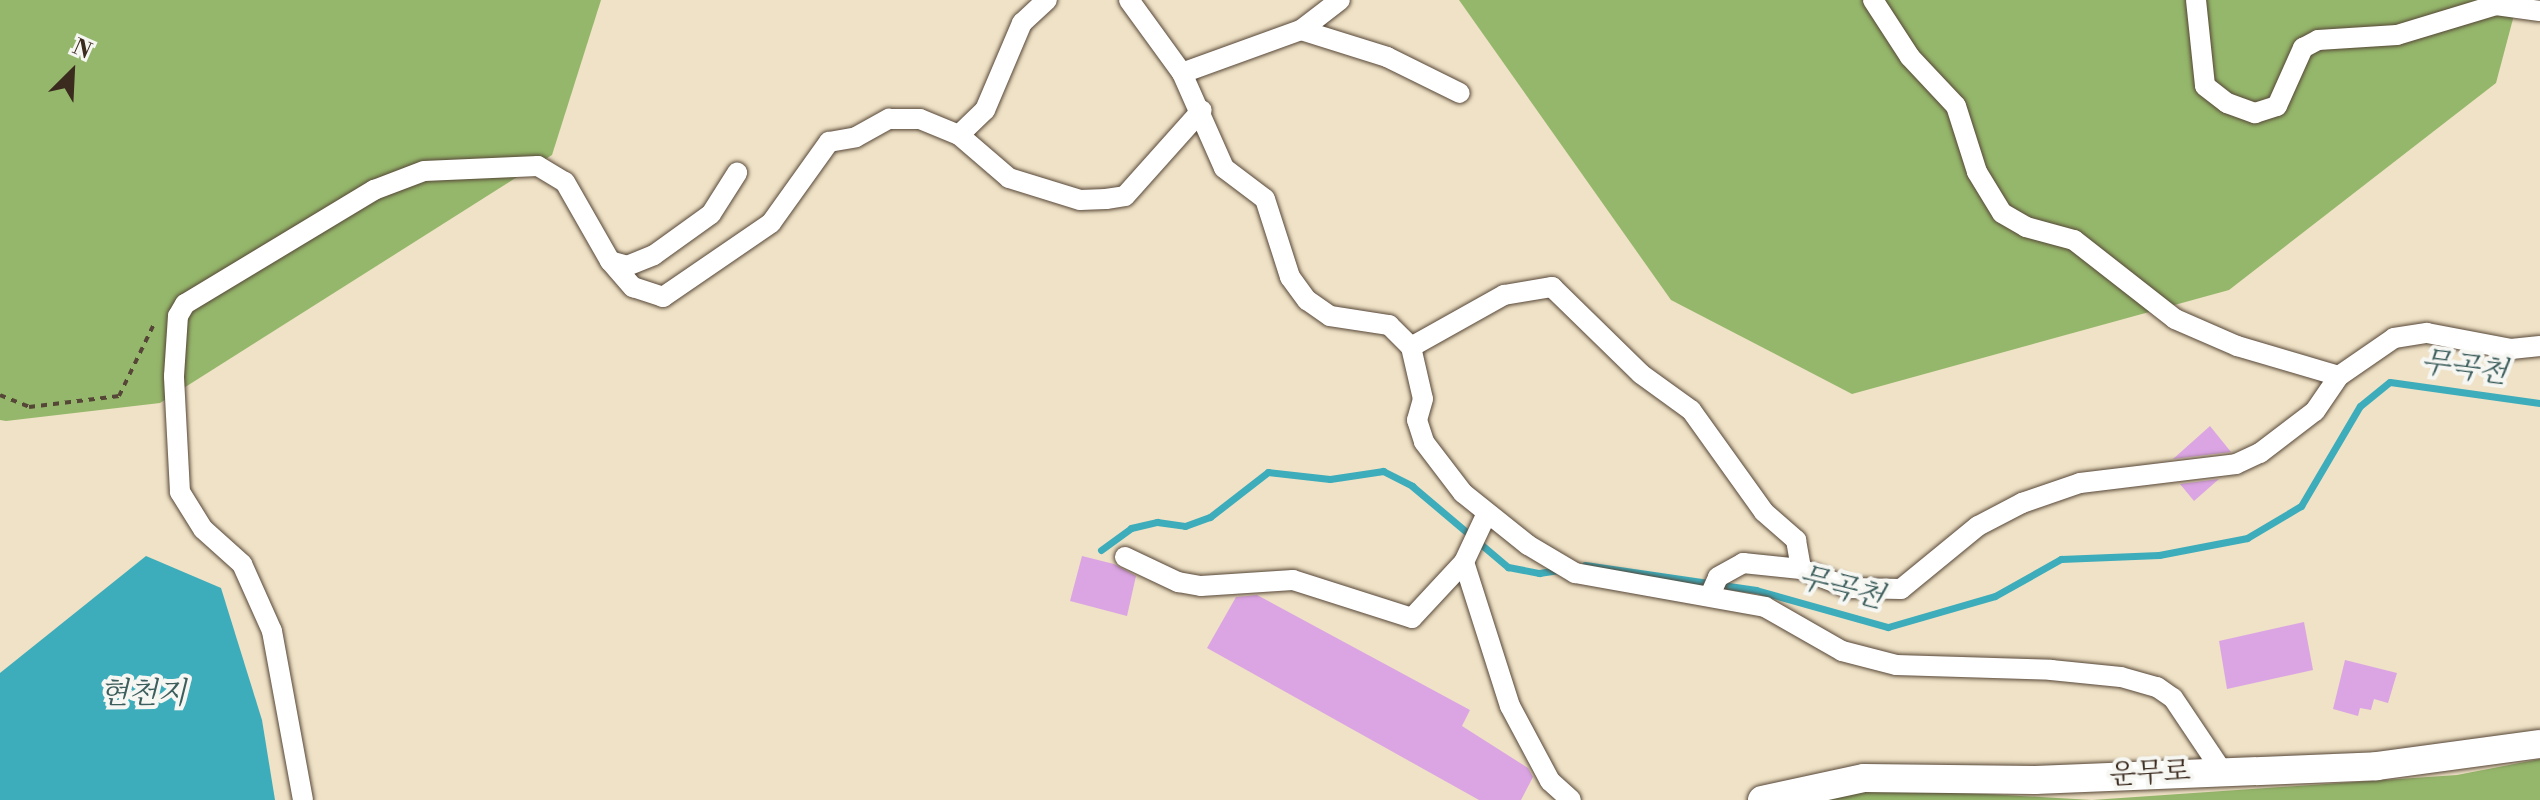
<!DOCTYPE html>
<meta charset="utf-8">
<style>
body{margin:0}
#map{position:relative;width:2540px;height:800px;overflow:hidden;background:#efe2c6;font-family:"Libre Bodoni","Noto Serif KR",serif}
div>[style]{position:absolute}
.forest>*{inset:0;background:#95b76b}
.water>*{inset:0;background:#3dacbb}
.stream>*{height:7px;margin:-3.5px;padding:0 3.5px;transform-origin:3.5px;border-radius:3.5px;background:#3dacbb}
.building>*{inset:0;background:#dba5e4}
.path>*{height:4px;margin-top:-2px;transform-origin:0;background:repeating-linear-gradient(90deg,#564637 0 6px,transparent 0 12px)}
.roads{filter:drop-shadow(0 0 2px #564637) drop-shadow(0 0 2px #564637)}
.street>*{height:20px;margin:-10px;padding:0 10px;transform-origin:10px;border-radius:10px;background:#fff}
.secondary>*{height:28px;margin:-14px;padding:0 14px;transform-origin:14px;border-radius:14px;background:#fff}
span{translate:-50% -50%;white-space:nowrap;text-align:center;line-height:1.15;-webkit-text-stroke:8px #f6f6f2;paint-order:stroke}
.street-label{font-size:28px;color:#3b2a1e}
.water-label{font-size:30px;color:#3c5e5d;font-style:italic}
.north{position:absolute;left:32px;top:32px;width:80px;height:80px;-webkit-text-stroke:6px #f6f6f2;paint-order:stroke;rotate:24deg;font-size:22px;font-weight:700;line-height:32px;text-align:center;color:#3b2a1e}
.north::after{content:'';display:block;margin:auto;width:28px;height:36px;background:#3b2a1e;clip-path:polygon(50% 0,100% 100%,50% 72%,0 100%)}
</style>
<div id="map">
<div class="forest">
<i style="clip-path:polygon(0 0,601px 0,552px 155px,160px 403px,6px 421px,0 420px)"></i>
<i style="clip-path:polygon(1459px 0,2518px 0,2496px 83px,2229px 290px,1852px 394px,1671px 300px)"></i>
<i style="clip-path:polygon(2540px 759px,2540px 800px,1824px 800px,1864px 787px,2092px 800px,2457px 775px)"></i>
</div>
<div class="water">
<i style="clip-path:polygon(146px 556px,221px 588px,262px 720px,275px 800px,0 800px,0 673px)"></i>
</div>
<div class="stream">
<i style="left:1101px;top:550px;width:37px;rotate:-36deg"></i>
<i style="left:1131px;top:528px;width:27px;rotate:-13deg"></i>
<i style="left:1157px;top:522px;width:28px;rotate:8deg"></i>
<i style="left:1185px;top:526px;width:27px;rotate:-20deg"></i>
<i style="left:1210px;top:517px;width:73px;rotate:-37.8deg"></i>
<i style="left:1268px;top:472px;width:62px;rotate:6.4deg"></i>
<i style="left:1330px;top:479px;width:54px;rotate:-8.6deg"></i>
<i style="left:1383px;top:471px;width:33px;rotate:27deg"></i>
<i style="left:1412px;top:486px;width:126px;rotate:40.2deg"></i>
<i style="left:1508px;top:567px;width:32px;rotate:11deg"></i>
<i style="left:1539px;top:573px;width:18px;rotate:-9deg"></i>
<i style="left:1585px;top:565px;width:173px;rotate:8.3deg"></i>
<i style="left:1756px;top:590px;width:137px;rotate:15.7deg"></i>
<i style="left:1888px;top:627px;width:111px;rotate:-16.2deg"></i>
<i style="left:1995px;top:596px;width:76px;rotate:-29.3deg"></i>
<i style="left:2061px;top:559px;width:98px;rotate:-2.3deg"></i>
<i style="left:2159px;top:555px;width:90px;rotate:-10.9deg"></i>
<i style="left:2247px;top:538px;width:63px;rotate:-30.7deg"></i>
<i style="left:2301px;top:506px;width:116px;rotate:-59.5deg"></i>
<i style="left:2360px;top:406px;width:38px;rotate:-39deg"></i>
<i style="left:2390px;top:382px;width:151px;rotate:8deg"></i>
</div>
<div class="building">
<i style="clip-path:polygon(2210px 426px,2231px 452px,2173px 459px)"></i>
<i style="clip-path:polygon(2219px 479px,2194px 501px,2180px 484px)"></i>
<i style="clip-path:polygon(1082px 556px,1114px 564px,1136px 576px,1127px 616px,1070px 601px)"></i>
<i style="clip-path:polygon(1257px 595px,1470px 710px,1462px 726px,1528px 768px,1533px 777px,1521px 800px,1479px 800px,1207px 648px,1236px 597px)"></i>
<i style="clip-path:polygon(2304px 622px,2313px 670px,2227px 689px,2219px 641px)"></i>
<i style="clip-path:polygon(2345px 660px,2397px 673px,2388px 703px,2374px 699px,2371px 710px,2360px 708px,2358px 716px,2333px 709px)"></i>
</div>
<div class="path">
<i style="left:0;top:395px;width:31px;rotate:22deg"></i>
<i style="left:29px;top:407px;width:91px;rotate:-7deg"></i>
<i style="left:119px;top:396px;width:78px;rotate:-64.1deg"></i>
</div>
<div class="roads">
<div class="street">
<i style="left:1129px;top:0;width:90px;rotate:54deg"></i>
<i style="left:1182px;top:73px;width:104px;rotate:66.1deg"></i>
<i style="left:1224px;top:168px;width:51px;rotate:37.1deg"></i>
<i style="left:1265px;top:199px;width:82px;rotate:72.2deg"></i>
<i style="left:1290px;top:277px;width:29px;rotate:54deg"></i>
<i style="left:1307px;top:300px;width:28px;rotate:35deg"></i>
<i style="left:1330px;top:316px;width:60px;rotate:8.7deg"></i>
<i style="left:1389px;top:325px;width:31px;rotate:45deg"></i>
<i style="left:1411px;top:347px;width:53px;rotate:77deg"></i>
<i style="left:1423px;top:399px;width:22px;rotate:106deg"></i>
<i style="left:1417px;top:420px;width:23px;rotate:72deg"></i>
<i style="left:1424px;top:442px;width:64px;rotate:52.6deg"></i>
<i style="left:1463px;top:493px;width:83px;rotate:38.7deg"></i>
<i style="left:1528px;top:545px;width:55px;rotate:30.8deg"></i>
<i style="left:1575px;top:573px;width:193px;rotate:10.1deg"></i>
<i style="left:1765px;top:607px;width:89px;rotate:29.7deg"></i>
<i style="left:1842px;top:651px;width:56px;rotate:14.5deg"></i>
<i style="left:1896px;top:665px;width:155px;rotate:1.8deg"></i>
<i style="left:2051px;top:670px;width:70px;rotate:5.7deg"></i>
<i style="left:2121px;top:677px;width:37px;rotate:16deg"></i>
<i style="left:2157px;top:687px;width:19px;rotate:35deg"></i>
<i style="left:2173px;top:698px;width:88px;rotate:56.1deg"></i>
<i style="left:1873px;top:0;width:68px;rotate:57deg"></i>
<i style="left:1910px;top:57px;width:67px;rotate:46.8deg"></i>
<i style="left:1956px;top:106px;width:69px;rotate:72.3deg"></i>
<i style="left:1977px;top:172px;width:48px;rotate:58.6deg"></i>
<i style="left:2002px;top:213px;width:28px;rotate:30deg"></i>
<i style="left:2026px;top:227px;width:50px;rotate:15.2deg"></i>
<i style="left:2074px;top:240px;width:128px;rotate:38deg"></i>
<i style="left:2175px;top:319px;width:68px;rotate:23.5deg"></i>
<i style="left:2237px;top:346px;width:106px;rotate:16.4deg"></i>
<i style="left:2196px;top:0;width:86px;rotate:84deg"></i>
<i style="left:2205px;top:86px;width:28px;rotate:38deg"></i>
<i style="left:2227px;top:103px;width:30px;rotate:20deg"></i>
<i style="left:2255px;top:113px;width:23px;rotate:-18deg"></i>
<i style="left:2277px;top:106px;width:64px;rotate:-65.9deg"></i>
<i style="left:2303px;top:48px;width:17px;rotate:-28deg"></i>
<i style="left:2318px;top:40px;width:79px;rotate:-3.6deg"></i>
<i style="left:2397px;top:35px;width:103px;rotate:-16.9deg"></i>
<i style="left:2496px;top:5px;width:44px;rotate:7.8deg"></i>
<i style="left:1301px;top:30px;width:49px;rotate:-37.6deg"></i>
<i style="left:1182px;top:73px;width:127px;rotate:-19.9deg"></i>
<i style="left:1301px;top:30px;width:90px;rotate:17.4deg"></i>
<i style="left:1387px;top:57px;width:81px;rotate:26.3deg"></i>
<i style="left:959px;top:135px;width:66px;rotate:40.7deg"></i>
<i style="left:1009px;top:178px;width:74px;rotate:17.2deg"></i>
<i style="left:1080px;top:200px;width:26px;rotate:-2deg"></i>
<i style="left:1106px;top:199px;width:19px;rotate:-9deg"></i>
<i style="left:1125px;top:196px;width:115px;rotate:-48.2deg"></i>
<i style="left:610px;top:261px;width:18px;rotate:16deg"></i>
<i style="left:627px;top:266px;width:29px;rotate:-22deg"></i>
<i style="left:654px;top:255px;width:70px;rotate:-35.7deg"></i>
<i style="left:711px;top:214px;width:49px;rotate:-57.6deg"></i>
<i style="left:1411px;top:347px;width:107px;rotate:-29.2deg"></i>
<i style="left:1504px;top:295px;width:49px;rotate:-9.5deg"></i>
<i style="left:1552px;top:287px;width:124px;rotate:44.3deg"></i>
<i style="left:1641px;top:374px;width:62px;rotate:35.8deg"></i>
<i style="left:1691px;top:410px;width:125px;rotate:54.4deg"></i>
<i style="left:1764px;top:512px;width:43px;rotate:41.2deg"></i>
<i style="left:1796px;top:540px;width:29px;rotate:80deg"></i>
<i style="left:1125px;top:557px;width:59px;rotate:25.3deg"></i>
<i style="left:1178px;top:582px;width:23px;rotate:10deg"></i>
<i style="left:1201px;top:586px;width:92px;rotate:-3.7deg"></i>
<i style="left:1293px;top:580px;width:125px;rotate:17.7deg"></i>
<i style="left:1412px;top:618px;width:76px;rotate:-47.1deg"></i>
<i style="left:1464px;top:562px;width:52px;rotate:-64.9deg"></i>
<i style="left:1464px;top:562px;width:151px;rotate:72.3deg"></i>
<i style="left:1510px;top:706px;width:85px;rotate:61.9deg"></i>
<i style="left:1550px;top:781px;width:28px;rotate:42deg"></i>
<i style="left:1711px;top:593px;width:17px;rotate:-66deg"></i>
<i style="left:1718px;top:577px;width:29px;rotate:-29deg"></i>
<i style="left:1743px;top:563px;width:58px;rotate:5.9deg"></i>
<i style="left:1801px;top:569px;width:52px;rotate:21.6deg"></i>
<i style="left:1849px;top:588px;width:52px;rotate:1.1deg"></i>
<i style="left:1901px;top:589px;width:99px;rotate:-39.3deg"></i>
<i style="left:1978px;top:526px;width:50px;rotate:-27.6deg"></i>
<i style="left:2022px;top:503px;width:61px;rotate:-19deg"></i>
<i style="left:2080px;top:483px;width:157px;rotate:-6.9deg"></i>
<i style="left:2236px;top:464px;width:26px;rotate:-25deg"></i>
<i style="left:2260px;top:453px;width:69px;rotate:-37.4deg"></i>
<i style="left:2315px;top:411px;width:42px;rotate:-55.6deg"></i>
<i style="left:2339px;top:376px;width:67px;rotate:-34.6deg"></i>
<i style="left:2394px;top:338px;width:33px;rotate:-9deg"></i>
<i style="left:2427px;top:333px;width:86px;rotate:10.8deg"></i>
<i style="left:2511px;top:349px;width:29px;rotate:-6deg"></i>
<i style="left:303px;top:800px;width:172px;rotate:-100.4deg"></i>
<i style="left:272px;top:631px;width:73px;rotate:-114.1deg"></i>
<i style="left:242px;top:564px;width:52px;rotate:-138.1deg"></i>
<i style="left:203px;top:529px;width:44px;rotate:-121.9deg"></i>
<i style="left:180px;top:492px;width:116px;rotate:-93deg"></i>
<i style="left:174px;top:376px;width:60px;rotate:-86.2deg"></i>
<i style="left:178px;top:316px;width:14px;rotate:-60deg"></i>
<i style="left:185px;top:304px;width:221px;rotate:-31.1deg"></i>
<i style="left:374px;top:190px;width:53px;rotate:-20.8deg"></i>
<i style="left:424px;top:171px;width:114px;rotate:-2.5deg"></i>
<i style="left:538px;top:166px;width:31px;rotate:31deg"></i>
<i style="left:565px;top:182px;width:91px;rotate:60.3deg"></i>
<i style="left:610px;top:261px;width:35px;rotate:49deg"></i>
<i style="left:633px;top:287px;width:32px;rotate:18deg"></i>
<i style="left:663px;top:297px;width:131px;rotate:-34.4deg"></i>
<i style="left:771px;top:223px;width:100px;rotate:-54.4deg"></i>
<i style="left:829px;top:142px;width:27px;rotate:-10deg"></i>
<i style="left:856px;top:137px;width:38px;rotate:-29deg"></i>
<i style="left:889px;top:119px;width:31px"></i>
<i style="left:920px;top:119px;width:42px;rotate:22.3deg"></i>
<i style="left:959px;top:135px;width:36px;rotate:-44deg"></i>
<i style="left:985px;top:110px;width:95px;rotate:-67deg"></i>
<i style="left:1022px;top:23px;width:34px;rotate:-43deg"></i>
</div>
<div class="secondary">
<i style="left:1762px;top:800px;width:104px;rotate:-12.2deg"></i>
<i style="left:1864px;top:778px;width:171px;rotate:0.7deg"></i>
<i style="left:2035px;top:780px;width:342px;rotate:-2.3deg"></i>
<i style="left:2377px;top:766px;width:164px;rotate:-7.7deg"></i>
</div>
</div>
<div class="street-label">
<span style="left:2150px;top:774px;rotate:-3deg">운무로</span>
</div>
<div class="water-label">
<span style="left:2464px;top:368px;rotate:8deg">무곡천</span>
<span style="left:1841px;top:588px;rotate:15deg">무곡천</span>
<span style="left:143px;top:694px">현천지</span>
</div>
<div class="north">N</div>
</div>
